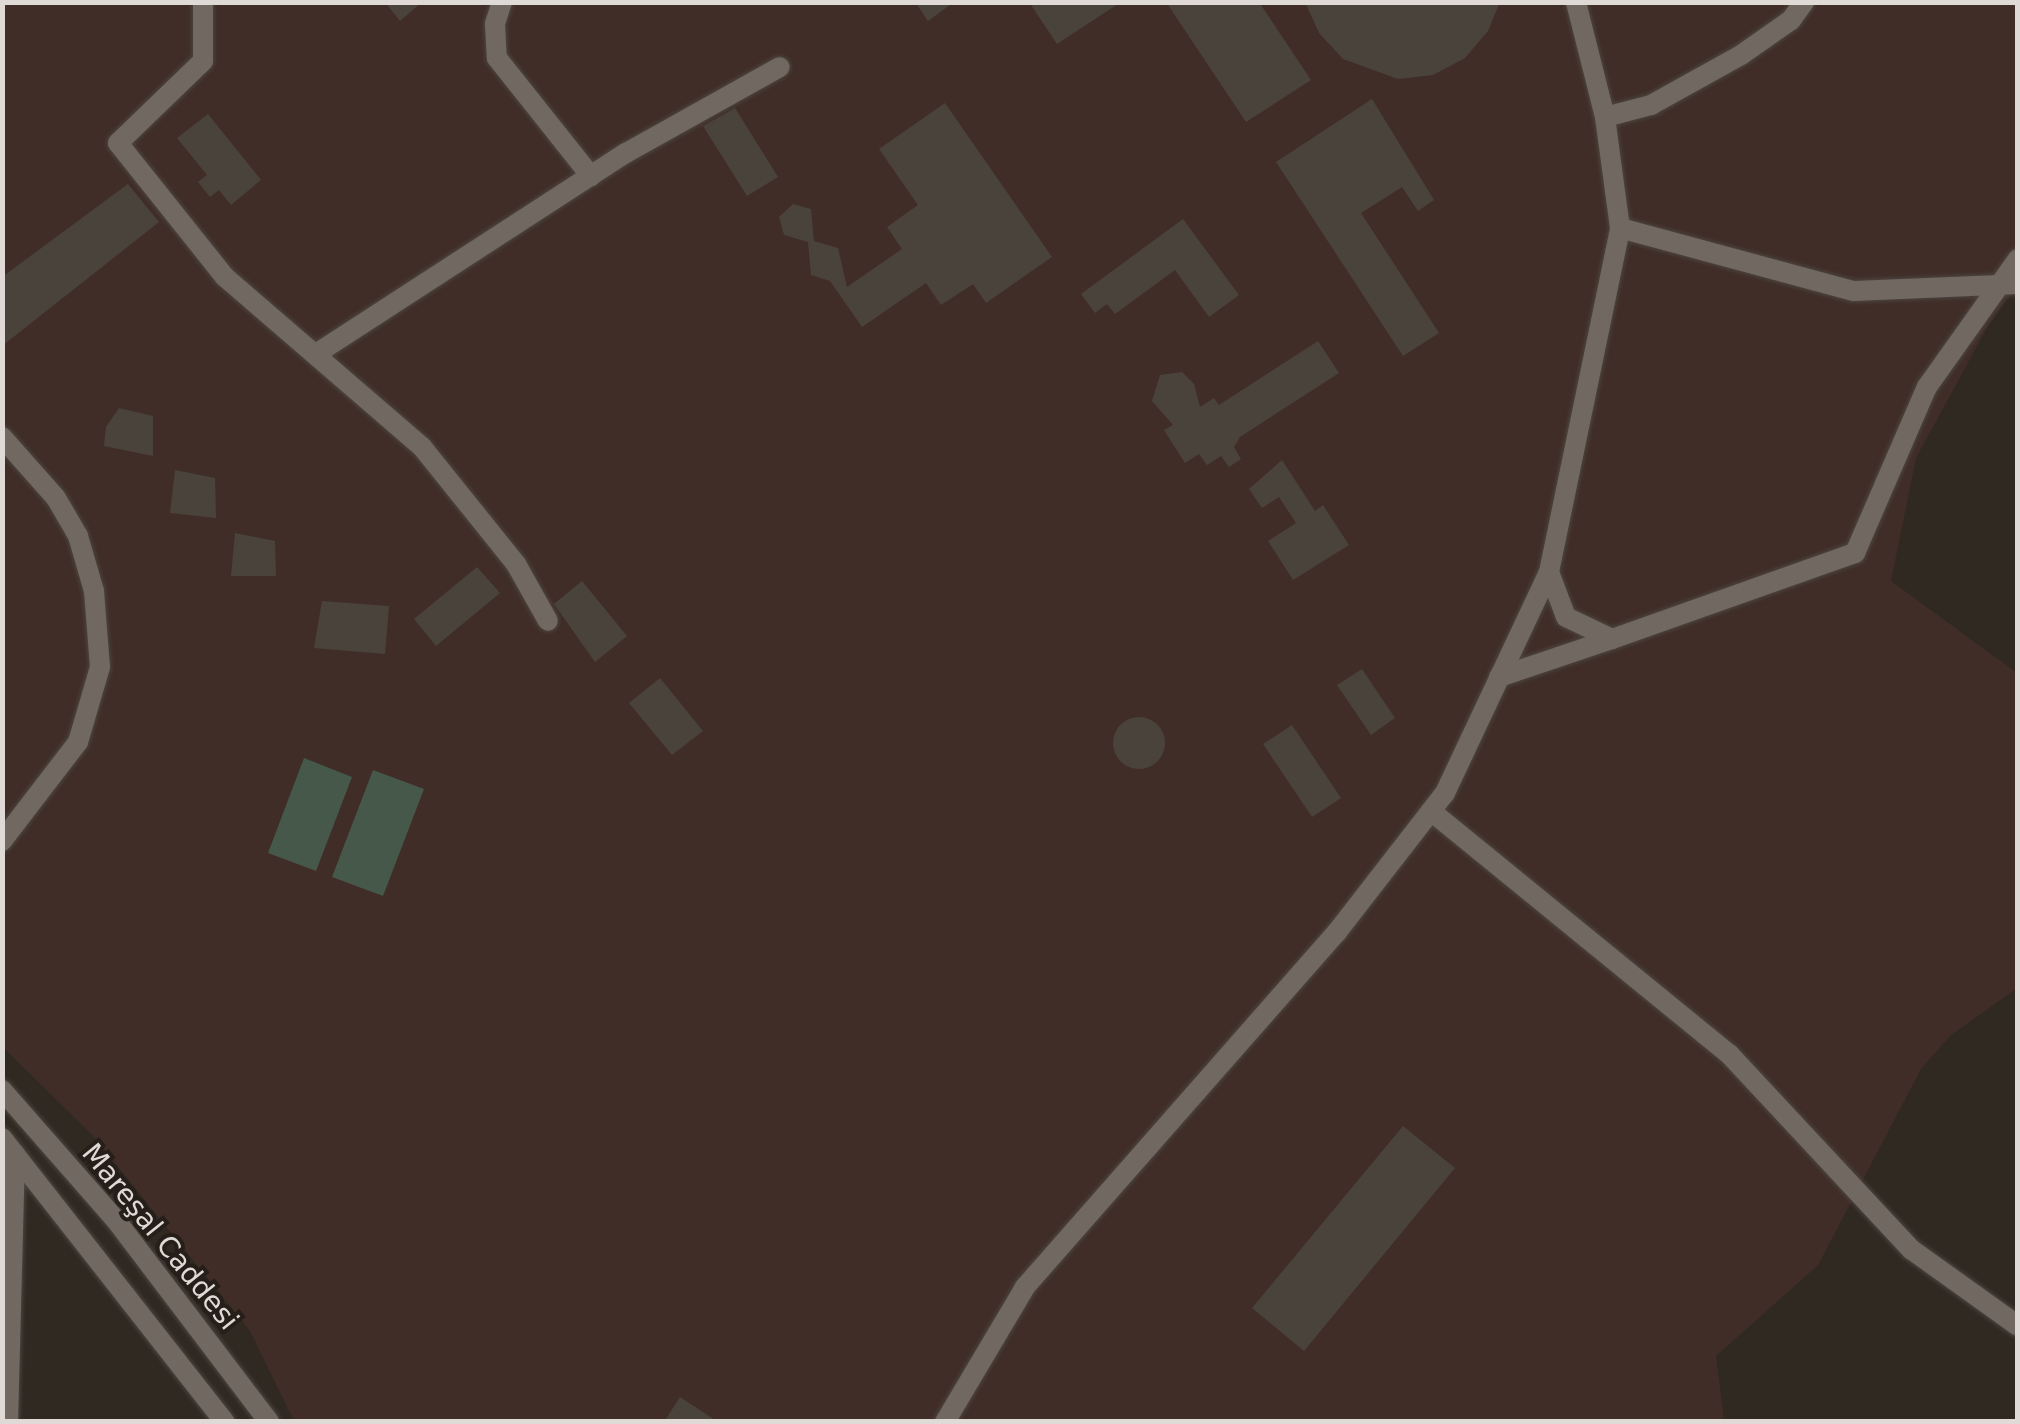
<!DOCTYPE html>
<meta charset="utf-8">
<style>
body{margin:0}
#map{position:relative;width:2020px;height:1424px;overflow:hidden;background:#302922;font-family:"DejaVu Sans",sans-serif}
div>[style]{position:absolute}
.industrial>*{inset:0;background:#402d27}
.green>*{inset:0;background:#46584a}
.building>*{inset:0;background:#4a433c}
.round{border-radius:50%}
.roads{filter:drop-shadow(0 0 2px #4c4540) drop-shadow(0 0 2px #4c4540)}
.minor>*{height:20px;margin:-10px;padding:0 10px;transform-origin:10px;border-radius:10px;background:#716961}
span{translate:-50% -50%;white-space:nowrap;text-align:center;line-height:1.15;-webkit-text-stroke:8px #261f19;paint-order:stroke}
.street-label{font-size:28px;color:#dfdad5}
.frame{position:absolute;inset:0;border:5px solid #dfdad5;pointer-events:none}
</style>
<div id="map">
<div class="industrial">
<i style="clip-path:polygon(2px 3px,2017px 3px,2017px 287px,1988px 326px,1916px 458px,1891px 581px,2017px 673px,2017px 988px,1950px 1036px,1921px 1069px,1818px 1265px,1716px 1356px,1724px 1421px,294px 1421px,250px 1331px,94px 1137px,3px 1047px)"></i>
</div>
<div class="green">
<i style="clip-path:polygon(304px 758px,352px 777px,316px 871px,268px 853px)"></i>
<i style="clip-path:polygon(373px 770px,424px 789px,383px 896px,332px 877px)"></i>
</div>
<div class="building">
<i style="clip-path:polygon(385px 2px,422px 2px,400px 21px)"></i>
<i style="clip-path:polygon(915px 2px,954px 2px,928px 21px)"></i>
<i style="clip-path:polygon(1029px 2px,1121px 2px,1057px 44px)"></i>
<i style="clip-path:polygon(1166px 2px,1259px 2px,1311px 80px,1246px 122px)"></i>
<i style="clip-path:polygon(1305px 2px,1500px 2px,1488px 31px,1465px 58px,1433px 75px,1398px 79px,1343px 59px,1319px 33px)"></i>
<i style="clip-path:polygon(1372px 99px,1434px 200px,1418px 211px,1402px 187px,1361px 213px,1439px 333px,1403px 356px,1276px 162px)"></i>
<i style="clip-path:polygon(945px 103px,1052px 257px,986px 303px,973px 284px,941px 305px,926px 283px,862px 327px,830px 281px,811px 275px,808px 242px,784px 235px,779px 217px,793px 204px,811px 209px,814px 241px,838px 248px,847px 287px,902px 249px,887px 227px,918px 205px,879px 149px)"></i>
<i style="clip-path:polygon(735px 108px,778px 177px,747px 196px,703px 126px)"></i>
<i style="clip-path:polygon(208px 114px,261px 180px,231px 205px,219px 190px,210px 197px,198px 182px,207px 175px,177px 138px)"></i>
<i style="clip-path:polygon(128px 184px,159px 222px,2px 346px,2px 277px)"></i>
<i style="clip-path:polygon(1183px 219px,1239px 295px,1209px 317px,1175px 270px,1115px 314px,1107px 304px,1095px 313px,1081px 294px)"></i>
<i style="clip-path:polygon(1318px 341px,1339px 373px,1240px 437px,1234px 447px,1241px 459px,1229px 467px,1221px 456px,1207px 465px,1199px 454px,1185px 463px,1164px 430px,1173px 425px,1152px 401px,1160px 375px,1182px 372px,1194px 384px,1200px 407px,1214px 398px,1219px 405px)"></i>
<i style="clip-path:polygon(119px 408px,153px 416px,153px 456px,104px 446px,106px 427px)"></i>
<i style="clip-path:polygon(1282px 460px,1315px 511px,1323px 505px,1349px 545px,1293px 580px,1268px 541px,1296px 523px,1279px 497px,1262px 508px,1249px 489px)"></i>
<i style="clip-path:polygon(175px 470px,215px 478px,216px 518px,170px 513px)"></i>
<i style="clip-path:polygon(235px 533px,275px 541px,276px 576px,231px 576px)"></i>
<i style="clip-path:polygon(477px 567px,500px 593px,436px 646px,414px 619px)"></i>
<i style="clip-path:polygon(582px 581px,627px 636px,595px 662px,554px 604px)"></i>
<i style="clip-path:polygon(322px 601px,389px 606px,385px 654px,314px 648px)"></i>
<i style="clip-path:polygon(1362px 669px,1395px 718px,1371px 735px,1337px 685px)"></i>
<i style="clip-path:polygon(660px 678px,703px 731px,672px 755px,629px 703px)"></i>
<i class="round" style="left:1113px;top:717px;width:52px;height:52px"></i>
<i style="clip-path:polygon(1292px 725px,1341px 798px,1312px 817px,1263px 744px)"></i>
<i style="clip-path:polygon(1403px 1126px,1455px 1168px,1304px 1351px,1252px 1308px)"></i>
<i style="clip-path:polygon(680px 1397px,718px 1422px,664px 1422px)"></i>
</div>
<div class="roads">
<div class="minor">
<i style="left:203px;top:2px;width:59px;rotate:90deg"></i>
<i style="left:203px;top:61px;width:118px;rotate:136deg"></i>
<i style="left:118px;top:143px;width:171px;rotate:51.4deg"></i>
<i style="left:225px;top:277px;width:260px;rotate:40.8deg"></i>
<i style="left:422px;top:447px;width:150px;rotate:51.2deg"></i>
<i style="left:516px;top:564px;width:65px;rotate:60.7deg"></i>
<i style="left:502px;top:2px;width:23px;rotate:108deg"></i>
<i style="left:495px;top:24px;width:34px;rotate:87deg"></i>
<i style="left:497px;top:58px;width:151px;rotate:51.5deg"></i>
<i style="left:1605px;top:117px;width:48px;rotate:-14.6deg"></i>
<i style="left:1651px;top:105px;width:103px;rotate:-29.1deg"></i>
<i style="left:1741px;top:55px;width:61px;rotate:-35deg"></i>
<i style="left:1791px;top:20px;width:22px;rotate:-54deg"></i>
<i style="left:1620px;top:228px;width:242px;rotate:15.1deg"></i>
<i style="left:1854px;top:291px;width:164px;rotate:-2.4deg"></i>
<i style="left:316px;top:354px;width:369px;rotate:-33deg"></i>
<i style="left:626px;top:153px;width:176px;rotate:-29.2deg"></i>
<i style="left:2px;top:437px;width:81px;rotate:48.5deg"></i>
<i style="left:56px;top:498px;width:44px;rotate:59.9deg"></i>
<i style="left:78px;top:536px;width:57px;rotate:73.8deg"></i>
<i style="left:94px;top:591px;width:76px;rotate:85.5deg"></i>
<i style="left:100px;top:667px;width:78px;rotate:106.3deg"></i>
<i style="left:78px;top:742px;width:125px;rotate:127.5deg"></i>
<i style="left:1612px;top:639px;width:258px;rotate:-19.5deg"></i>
<i style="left:1855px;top:553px;width:181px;rotate:-66.6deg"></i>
<i style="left:1927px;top:387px;width:157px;rotate:-54.6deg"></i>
<i style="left:1499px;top:677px;width:119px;rotate:-18.6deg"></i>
<i style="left:1612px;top:639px;width:51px;rotate:-154.4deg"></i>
<i style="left:1566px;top:617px;width:48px;rotate:-110.7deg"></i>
<i style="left:1431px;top:811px;width:385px;rotate:39.2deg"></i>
<i style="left:1729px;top:1054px;width:268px;rotate:47deg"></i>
<i style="left:1912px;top:1250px;width:130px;rotate:35.6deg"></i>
<i style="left:2px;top:1090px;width:171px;rotate:48.8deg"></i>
<i style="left:115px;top:1219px;width:255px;rotate:52.8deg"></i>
<i style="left:2px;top:1138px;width:361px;rotate:51.9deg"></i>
<i style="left:8px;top:1422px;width:268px;rotate:-88.5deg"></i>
<i style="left:945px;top:1422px;width:157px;rotate:-59.3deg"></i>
<i style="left:1025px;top:1287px;width:473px;rotate:-48.7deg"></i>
<i style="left:1337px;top:932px;width:176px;rotate:-52.2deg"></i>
<i style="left:1445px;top:793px;width:244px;rotate:-64.8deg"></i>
<i style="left:1549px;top:572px;width:351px;rotate:-78.3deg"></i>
<i style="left:1620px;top:228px;width:112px;rotate:-97.7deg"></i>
<i style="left:1605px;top:117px;width:119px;rotate:-104.2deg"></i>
</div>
</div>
<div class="street-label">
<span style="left:160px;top:1237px;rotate:51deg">Mareşal Caddesi</span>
</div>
<div class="frame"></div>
</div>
